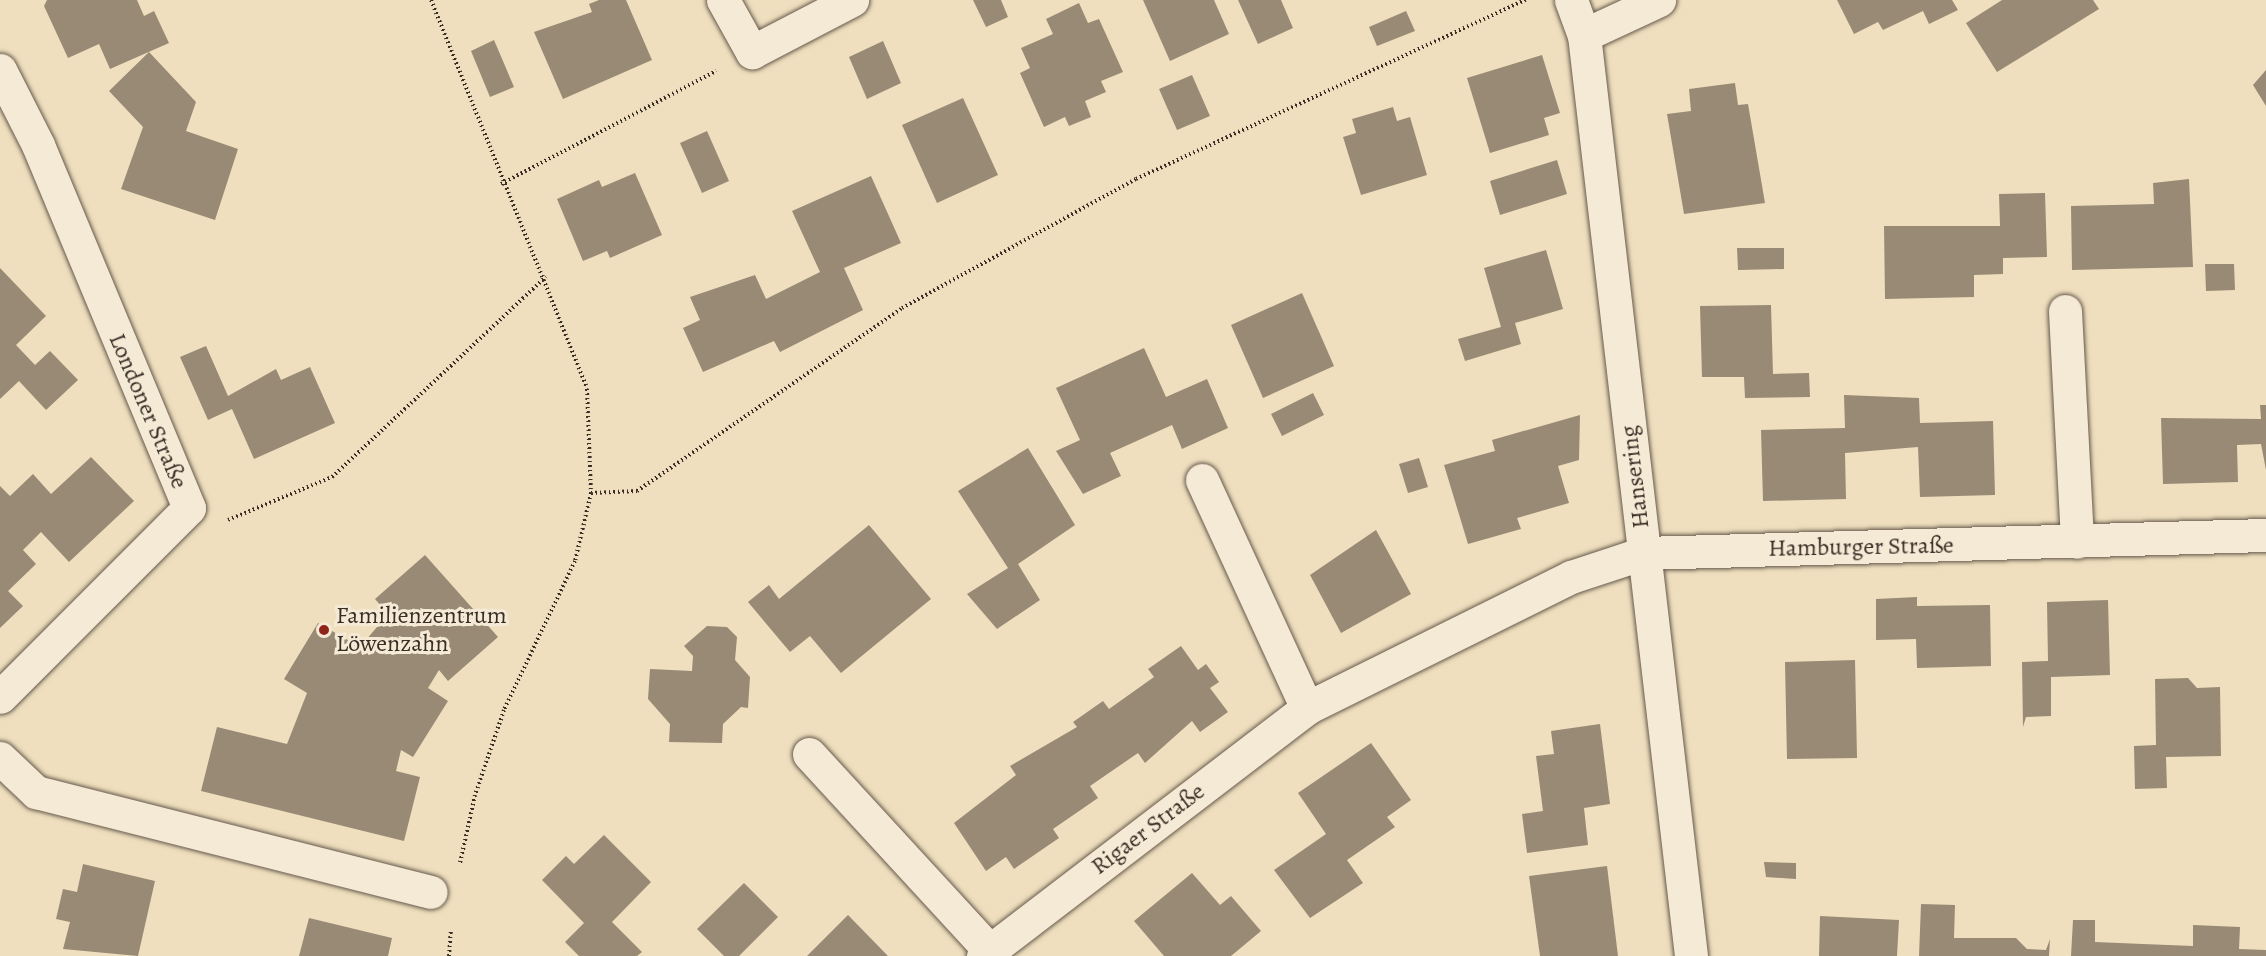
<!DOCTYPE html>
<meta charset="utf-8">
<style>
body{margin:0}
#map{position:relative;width:2266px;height:956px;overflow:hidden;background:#efdfbe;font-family:Alegreya,serif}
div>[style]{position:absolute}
.building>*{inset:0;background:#988a75}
.path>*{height:4px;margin-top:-2px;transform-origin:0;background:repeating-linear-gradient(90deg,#392e26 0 1.5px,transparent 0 4.5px)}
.roads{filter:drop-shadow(0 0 2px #665a4c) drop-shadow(0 0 2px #665a4c)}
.street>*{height:33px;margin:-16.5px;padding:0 16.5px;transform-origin:16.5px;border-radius:16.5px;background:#f5ead5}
.dots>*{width:16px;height:16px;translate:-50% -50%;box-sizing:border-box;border:3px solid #f5ead5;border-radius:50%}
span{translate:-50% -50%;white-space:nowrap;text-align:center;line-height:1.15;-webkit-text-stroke:6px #f5ead5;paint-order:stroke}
.street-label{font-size:24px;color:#392e26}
.poi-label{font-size:24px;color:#392e26}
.left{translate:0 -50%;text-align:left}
</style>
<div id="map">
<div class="building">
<i style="clip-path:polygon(47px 0,137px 0,144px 16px,154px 11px,169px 43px,110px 69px,99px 44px,68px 58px,44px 6px)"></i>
<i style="clip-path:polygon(599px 0,626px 0,652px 60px,563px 99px,534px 32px,592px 12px,589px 4px)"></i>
<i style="clip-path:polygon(973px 0,1001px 0,1008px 17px,986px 27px)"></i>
<i style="clip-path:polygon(1143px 0,1214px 0,1229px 34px,1170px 61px)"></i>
<i style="clip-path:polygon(1238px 0,1281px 0,1293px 28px,1258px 44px)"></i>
<i style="clip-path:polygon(1837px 0,1952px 0,1958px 10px,1929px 24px,1923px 11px,1883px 30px,1878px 22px,1854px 34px)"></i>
<i style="clip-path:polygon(2002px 0,2093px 0,2099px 9px,1997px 72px,1966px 23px)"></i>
<i style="clip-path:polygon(1079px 3px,1088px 23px,1099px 19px,1123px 72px,1101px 81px,1106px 92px,1085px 101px,1091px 117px,1069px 126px,1065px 117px,1044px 127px,1020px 73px,1030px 68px,1021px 48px,1053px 34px,1046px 19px)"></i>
<i style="clip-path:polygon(1406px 11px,1415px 31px,1377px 46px,1369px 27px)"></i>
<i style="clip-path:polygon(494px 40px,514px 87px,490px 97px,471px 51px)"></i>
<i style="clip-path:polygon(883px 41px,901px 83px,867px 99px,849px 57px)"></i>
<i style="clip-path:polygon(149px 52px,196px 102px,186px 131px,238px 149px,215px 220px,121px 189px,143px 127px,109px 91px)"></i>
<i style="clip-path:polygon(1542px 55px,1560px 113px,1544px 118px,1549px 135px,1490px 153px,1467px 78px)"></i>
<i style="clip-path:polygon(2266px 70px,2266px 106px,2253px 85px)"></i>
<i style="clip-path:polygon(1192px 75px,1210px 116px,1177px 130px,1159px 89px)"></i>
<i style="clip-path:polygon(1735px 83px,1738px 105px,1748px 104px,1765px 203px,1684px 214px,1667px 114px,1691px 111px,1689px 89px)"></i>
<i style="clip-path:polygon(963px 98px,998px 175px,937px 203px,902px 125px)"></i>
<i style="clip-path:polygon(1393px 107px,1397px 121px,1410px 117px,1427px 175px,1361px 195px,1343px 137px,1356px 133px,1352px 119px)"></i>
<i style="clip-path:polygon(707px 131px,729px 181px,702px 193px,680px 143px)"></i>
<i style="clip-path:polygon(1557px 160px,1567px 194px,1500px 215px,1490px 181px)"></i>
<i style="clip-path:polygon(635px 173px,662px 235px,610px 258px,607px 251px,583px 261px,557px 199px,599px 180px,602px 187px)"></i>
<i style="clip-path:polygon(871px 176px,901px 243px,844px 268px,863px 310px,780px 352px,774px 341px,703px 372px,683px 328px,700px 320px,690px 297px,755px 275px,766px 299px,820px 272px,792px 211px)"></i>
<i style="clip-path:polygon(2189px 179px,2193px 267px,2072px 270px,2071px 206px,2154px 204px,2153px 183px)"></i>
<i style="clip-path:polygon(2045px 193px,2047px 257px,2003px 258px,2003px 274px,1974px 275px,1974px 297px,1885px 299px,1884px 226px,2000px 226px,1999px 194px)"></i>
<i style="clip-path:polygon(1737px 248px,1784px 248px,1784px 269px,1738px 270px)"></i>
<i style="clip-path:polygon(1546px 250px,1563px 309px,1515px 323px,1521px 344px,1465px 361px,1458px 339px,1501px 327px,1484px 268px)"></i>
<i style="clip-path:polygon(2205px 264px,2234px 264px,2235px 290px,2206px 291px)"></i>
<i style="clip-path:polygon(0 268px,46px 316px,16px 345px,35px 365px,50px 351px,78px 380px,46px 410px,19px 381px,0 399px)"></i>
<i style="clip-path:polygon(1302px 293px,1334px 366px,1263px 398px,1231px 325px)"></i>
<i style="clip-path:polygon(1771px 305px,1773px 374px,1809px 373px,1810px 397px,1745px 398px,1744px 377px,1702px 377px,1700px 306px)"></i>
<i style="clip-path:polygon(206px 346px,228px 396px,276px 369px,281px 380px,310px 367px,335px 423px,254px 459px,232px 409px,208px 420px,180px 357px)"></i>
<i style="clip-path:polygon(1144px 348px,1166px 397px,1207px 379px,1228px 428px,1182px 449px,1172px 425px,1110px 453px,1121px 476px,1083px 494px,1056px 451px,1080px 440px,1056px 388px)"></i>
<i style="clip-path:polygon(1313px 393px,1324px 415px,1282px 436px,1271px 414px)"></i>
<i style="clip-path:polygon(1844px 395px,1919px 398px,1920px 423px,1993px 421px,1995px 495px,1920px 497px,1918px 447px,1845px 453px,1846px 499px,1763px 501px,1761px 430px,1845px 428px)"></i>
<i style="clip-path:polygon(2260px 405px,2266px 405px,2266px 470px,2261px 444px,2237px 445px,2238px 482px,2163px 484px,2161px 418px,2261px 419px)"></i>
<i style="clip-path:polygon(1580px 415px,1579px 460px,1558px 466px,1569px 503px,1517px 518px,1521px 529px,1468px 544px,1444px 465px,1495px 451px,1492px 440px)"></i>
<i style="clip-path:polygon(1028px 448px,1075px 525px,1018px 564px,1040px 600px,997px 629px,967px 594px,1008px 568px,958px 491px)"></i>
<i style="clip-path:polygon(91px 457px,134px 501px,69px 562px,41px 532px,23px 550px,36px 564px,8px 591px,23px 606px,0 628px,0 486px,10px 496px,33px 474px,51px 494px)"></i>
<i style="clip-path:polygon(1419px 458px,1428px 487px,1408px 493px,1399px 464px)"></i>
<i style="clip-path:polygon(869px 525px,931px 599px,841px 673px,810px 636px,790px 652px,748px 602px,769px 585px,779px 599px)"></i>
<i style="clip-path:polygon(1376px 530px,1411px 594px,1341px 633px,1310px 575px)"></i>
<i style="clip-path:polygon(425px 555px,498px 637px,448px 681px,439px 670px,428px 688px,448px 701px,413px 757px,401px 750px,396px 771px,420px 777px,404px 841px,201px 791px,217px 727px,287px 744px,307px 693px,284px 679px,318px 623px,360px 647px,388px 614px,375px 599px)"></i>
<i style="clip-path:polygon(1917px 597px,1917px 606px,1990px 605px,1991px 666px,1917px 668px,1916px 639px,1876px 640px,1876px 599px)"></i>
<i style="clip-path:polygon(2108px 600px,2110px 675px,2051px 677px,2051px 716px,2026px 717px,2023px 727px,2022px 662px,2048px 661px,2047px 602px)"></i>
<i style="clip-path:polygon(707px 626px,727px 627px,737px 637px,735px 660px,750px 677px,748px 708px,741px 707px,723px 724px,722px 743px,669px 742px,670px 724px,648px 699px,650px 669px,692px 671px,693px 656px,684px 646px)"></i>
<i style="clip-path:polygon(1181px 646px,1198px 670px,1206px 664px,1219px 682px,1210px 688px,1228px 712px,1200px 732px,1192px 721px,1145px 763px,1138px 753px,1090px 786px,1098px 798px,1053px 829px,1059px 838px,1014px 869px,1006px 857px,986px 871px,954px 823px,1016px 775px,1010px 766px,1077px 727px,1073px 722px,1103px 701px,1109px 709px,1154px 677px,1148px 669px)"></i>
<i style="clip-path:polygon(1855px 660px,1857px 758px,1787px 759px,1785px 662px)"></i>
<i style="clip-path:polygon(2188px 678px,2197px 688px,2220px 687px,2221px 756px,2166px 757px,2167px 788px,2135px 789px,2134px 746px,2156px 745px,2155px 679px)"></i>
<i style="clip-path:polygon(1600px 724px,1610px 804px,1584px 808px,1588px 845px,1527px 853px,1522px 814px,1543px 811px,1536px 756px,1554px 754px,1551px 731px)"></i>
<i style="clip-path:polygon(1371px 743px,1411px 800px,1387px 817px,1395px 827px,1347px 860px,1363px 883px,1310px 918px,1274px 870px,1326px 834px,1298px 793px)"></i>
<i style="clip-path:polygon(604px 835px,651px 882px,612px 922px,642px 952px,637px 956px,579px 956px,565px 942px,584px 923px,542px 880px,566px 856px,574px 864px)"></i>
<i style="clip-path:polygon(1764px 862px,1796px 863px,1796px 879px,1766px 877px)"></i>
<i style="clip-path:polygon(83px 864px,155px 881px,138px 956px,63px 949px,70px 922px,56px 919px,63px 889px,77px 892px)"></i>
<i style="clip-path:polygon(1607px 866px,1618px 956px,1540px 956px,1529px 876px)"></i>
<i style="clip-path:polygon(1192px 873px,1220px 905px,1231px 896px,1261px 931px,1231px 956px,1164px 956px,1134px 921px)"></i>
<i style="clip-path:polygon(744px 883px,778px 917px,739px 956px,724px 956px,697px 929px)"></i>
<i style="clip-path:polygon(1921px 904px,1955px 905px,1954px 938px,2016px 938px,2027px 949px,2046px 950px,2050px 939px,2049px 956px,1919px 956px)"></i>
<i style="clip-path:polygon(848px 915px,888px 956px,807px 956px)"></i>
<i style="clip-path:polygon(1820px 916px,1899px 920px,1897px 956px,1819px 956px)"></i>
<i style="clip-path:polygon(309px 918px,392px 938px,388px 956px,299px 956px)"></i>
<i style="clip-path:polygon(2073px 920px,2095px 920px,2095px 942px,2143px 944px,2193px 946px,2193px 925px,2240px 927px,2239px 949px,2266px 950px,2266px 956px,2071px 956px)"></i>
</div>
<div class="path">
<i style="left:431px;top:0;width:419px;rotate:68.1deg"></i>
<i style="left:587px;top:389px;width:104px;rotate:87.8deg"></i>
<i style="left:591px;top:493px;width:70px;rotate:103.2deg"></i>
<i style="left:575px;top:561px;width:165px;rotate:115.5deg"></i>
<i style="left:504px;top:710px;width:90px;rotate:108.8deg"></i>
<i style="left:475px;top:795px;width:70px;rotate:102.4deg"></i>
<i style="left:501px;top:184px;width:243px;rotate:-27.7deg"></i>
<i style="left:591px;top:493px;width:46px;rotate:-2.5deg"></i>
<i style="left:637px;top:491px;width:322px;rotate:-34.6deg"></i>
<i style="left:902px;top:308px;width:267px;rotate:-28.9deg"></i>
<i style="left:1136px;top:179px;width:429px;rotate:-24.7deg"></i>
<i style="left:228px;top:520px;width:113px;rotate:-22.5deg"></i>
<i style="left:332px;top:477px;width:293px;rotate:-43.1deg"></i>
<i style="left:449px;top:956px;width:27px;rotate:-86deg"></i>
</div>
<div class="roads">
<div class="street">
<i style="left:723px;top:0;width:60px;rotate:60.9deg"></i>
<i style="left:752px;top:52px;width:113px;rotate:-27.5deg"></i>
<i style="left:1571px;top:0;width:37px;rotate:70deg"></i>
<i style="left:1584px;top:35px;width:927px;rotate:83.37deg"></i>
<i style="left:1584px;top:35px;width:83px;rotate:-25deg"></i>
<i style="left:0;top:70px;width:84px;rotate:63.1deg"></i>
<i style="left:38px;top:145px;width:393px;rotate:67.4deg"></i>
<i style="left:189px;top:508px;width:267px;rotate:135deg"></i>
<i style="left:2065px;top:311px;width:231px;rotate:87deg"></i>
<i style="left:1202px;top:480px;width:251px;rotate:65.3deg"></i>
<i style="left:809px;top:754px;width:266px;rotate:47.4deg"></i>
<i style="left:0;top:758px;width:50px;rotate:43.4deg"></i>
<i style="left:36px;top:792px;width:407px;rotate:14.2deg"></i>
<i style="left:983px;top:956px;width:408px;rotate:-37.4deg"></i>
<i style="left:1307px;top:708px;width:295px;rotate:-26.4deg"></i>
<i style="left:1571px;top:577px;width:77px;rotate:-18.2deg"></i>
<i style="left:1644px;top:553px;width:622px;rotate:-1.66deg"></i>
</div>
</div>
<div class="dots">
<i style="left:324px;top:630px;background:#8f2418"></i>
</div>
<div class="street-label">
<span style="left:148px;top:411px;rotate:67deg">Londoner Straße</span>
<span style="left:1635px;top:477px;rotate:-97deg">Hansering</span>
<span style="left:1861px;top:547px;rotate:-1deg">Hamburger Straße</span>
<span style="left:1148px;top:829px;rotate:-37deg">Rigaer Straße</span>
</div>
<div class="poi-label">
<span class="left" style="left:336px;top:630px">Familienzentrum<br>Löwenzahn</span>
</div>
</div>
